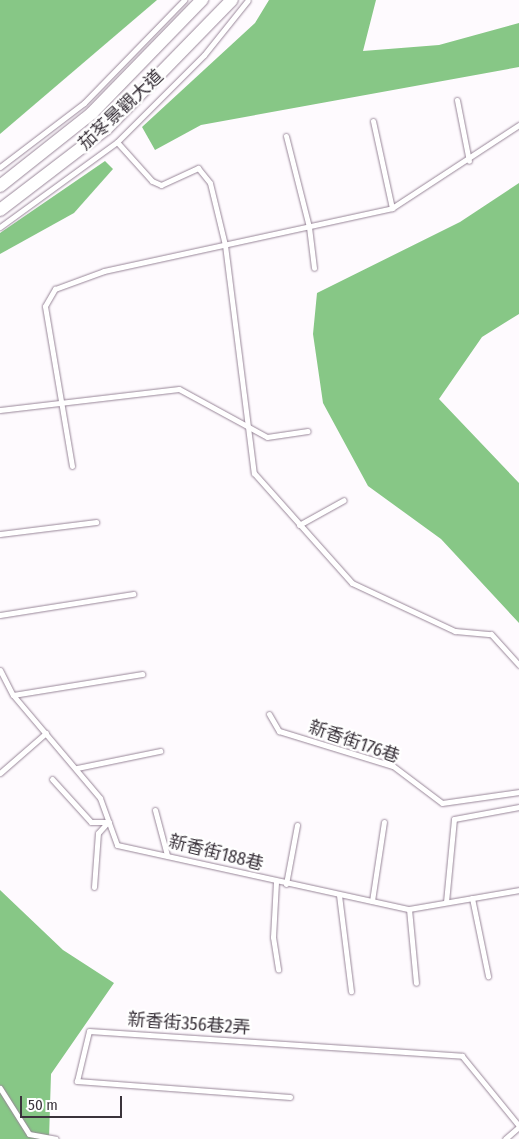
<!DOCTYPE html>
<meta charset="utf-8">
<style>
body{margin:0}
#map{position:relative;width:519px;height:1139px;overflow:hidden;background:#fefafe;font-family:"Fira Sans Condensed","Noto Sans TC",sans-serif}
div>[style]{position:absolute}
.forest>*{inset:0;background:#87c786}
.roads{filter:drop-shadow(0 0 1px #988698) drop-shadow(0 0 1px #988698)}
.service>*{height:5px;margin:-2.5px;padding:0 2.5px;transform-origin:2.5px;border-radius:2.5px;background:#fff}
.tertiary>*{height:12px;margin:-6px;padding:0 6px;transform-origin:6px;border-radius:6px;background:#fff}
span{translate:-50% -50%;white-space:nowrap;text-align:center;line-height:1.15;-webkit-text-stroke:4.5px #fff;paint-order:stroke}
.street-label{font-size:18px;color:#3a333b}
.scale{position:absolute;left:20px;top:1096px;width:102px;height:22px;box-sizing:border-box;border:2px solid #3a333b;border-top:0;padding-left:6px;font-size:15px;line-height:18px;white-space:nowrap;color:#3a333b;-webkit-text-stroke:4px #fff;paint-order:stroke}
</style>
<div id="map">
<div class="forest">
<i style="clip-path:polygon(0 0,157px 0,0 134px)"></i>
<i style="clip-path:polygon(269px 0,376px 0,363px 51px,439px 45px,519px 23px,519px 67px,201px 125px,155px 150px,142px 127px,255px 23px)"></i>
<i style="clip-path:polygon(105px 161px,113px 169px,74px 213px,0 254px,0 233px)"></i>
<i style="clip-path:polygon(519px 183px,519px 314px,482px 337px,439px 399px,519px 483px,519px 623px,441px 539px,368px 486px,323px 403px,313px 334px,317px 293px,460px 222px)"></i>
<i style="clip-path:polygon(0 890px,63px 950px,114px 983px,51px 1074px,49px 1139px,0 1139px)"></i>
</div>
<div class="roads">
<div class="service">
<i style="left:457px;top:100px;width:62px;rotate:78.9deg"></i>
<i style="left:373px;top:121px;width:89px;rotate:77.7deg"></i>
<i style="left:286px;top:136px;width:94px;rotate:75.8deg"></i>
<i style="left:309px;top:227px;width:41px;rotate:83deg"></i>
<i style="left:117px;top:142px;width:52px;rotate:48.1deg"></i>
<i style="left:152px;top:181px;width:10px;rotate:24deg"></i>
<i style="left:161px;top:185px;width:41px;rotate:-24.7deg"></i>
<i style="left:198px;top:168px;width:19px;rotate:51deg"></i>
<i style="left:210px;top:183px;width:64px;rotate:76.4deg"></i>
<i style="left:225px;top:245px;width:230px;rotate:82.8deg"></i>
<i style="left:254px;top:473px;width:147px;rotate:48.3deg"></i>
<i style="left:352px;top:583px;width:114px;rotate:25deg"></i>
<i style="left:455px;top:631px;width:36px;rotate:5deg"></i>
<i style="left:491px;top:634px;width:42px;rotate:47.9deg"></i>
<i style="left:0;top:167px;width:106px;rotate:-37.3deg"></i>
<i style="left:84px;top:103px;width:144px;rotate:-45.8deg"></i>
<i style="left:0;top:227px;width:145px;rotate:-36deg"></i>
<i style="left:117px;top:142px;width:123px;rotate:-45deg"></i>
<i style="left:204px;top:55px;width:70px;rotate:-51.3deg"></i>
<i style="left:0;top:410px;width:180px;rotate:-6.7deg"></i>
<i style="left:179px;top:389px;width:100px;rotate:28.6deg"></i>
<i style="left:267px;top:437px;width:41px;rotate:-8.3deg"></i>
<i style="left:72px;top:466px;width:162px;rotate:-99.6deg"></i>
<i style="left:45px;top:306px;width:20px;rotate:-60deg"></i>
<i style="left:55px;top:289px;width:52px;rotate:-20.2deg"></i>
<i style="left:104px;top:271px;width:295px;rotate:-12.3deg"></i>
<i style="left:392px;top:208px;width:152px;rotate:-33.2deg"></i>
<i style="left:299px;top:525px;width:51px;rotate:-29.1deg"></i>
<i style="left:0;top:534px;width:97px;rotate:-7.1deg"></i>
<i style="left:0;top:615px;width:135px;rotate:-9deg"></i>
<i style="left:0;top:670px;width:28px;rotate:63deg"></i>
<i style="left:13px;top:695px;width:135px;rotate:49.8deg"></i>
<i style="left:100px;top:798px;width:50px;rotate:70.1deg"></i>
<i style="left:117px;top:845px;width:299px;rotate:12.4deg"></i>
<i style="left:409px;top:909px;width:112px;rotate:-9.8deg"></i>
<i style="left:13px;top:695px;width:131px;rotate:-9.2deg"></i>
<i style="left:269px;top:714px;width:20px;rotate:60deg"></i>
<i style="left:279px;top:731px;width:119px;rotate:17.1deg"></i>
<i style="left:393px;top:766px;width:61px;rotate:37.1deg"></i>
<i style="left:442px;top:803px;width:78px;rotate:-8.1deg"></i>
<i style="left:77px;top:768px;width:85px;rotate:-11.6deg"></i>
<i style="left:0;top:773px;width:61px;rotate:-41deg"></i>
<i style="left:52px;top:779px;width:58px;rotate:47.8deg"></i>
<i style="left:91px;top:822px;width:18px"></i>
<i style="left:155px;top:810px;width:47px;rotate:75.1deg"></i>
<i style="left:276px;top:882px;width:55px;rotate:93.1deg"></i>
<i style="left:273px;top:937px;width:33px;rotate:81deg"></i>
<i style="left:286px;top:884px;width:60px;rotate:-79.4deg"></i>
<i style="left:94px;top:887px;width:54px;rotate:-85.8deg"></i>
<i style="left:98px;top:833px;width:15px;rotate:-48deg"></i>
<i style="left:339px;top:895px;width:97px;rotate:82.9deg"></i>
<i style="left:472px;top:898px;width:80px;rotate:78.4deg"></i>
<i style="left:372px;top:901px;width:80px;rotate:-81.4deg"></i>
<i style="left:446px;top:902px;width:83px;rotate:-84.5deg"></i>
<i style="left:454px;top:819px;width:66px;rotate:-10.5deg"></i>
<i style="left:409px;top:909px;width:74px;rotate:84.6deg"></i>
<i style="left:0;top:1088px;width:54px;rotate:57.8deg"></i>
<i style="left:29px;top:1134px;width:27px;rotate:10deg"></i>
<i style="left:290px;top:1097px;width:214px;rotate:-175.7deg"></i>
<i style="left:77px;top:1081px;width:51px;rotate:-76.5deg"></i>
<i style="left:89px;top:1031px;width:374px;rotate:3.8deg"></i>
<i style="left:462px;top:1056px;width:90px;rotate:50.8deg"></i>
<i style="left:505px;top:1139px;width:18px;rotate:-41deg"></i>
</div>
<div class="tertiary">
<i style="left:0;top:186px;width:117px;rotate:-38.4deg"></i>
<i style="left:92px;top:113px;width:158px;rotate:-45.8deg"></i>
<i style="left:0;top:210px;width:133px;rotate:-37.4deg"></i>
<i style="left:106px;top:129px;width:180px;rotate:-45.7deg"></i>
</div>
</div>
<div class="street-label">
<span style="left:121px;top:110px;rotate:-43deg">茄苳景觀大道</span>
<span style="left:354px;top:742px;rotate:19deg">新香街176巷</span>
<span style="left:216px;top:853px;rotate:14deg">新香街188巷</span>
<span style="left:189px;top:1024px;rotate:4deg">新香街356巷2弄</span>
</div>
<div class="scale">50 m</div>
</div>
